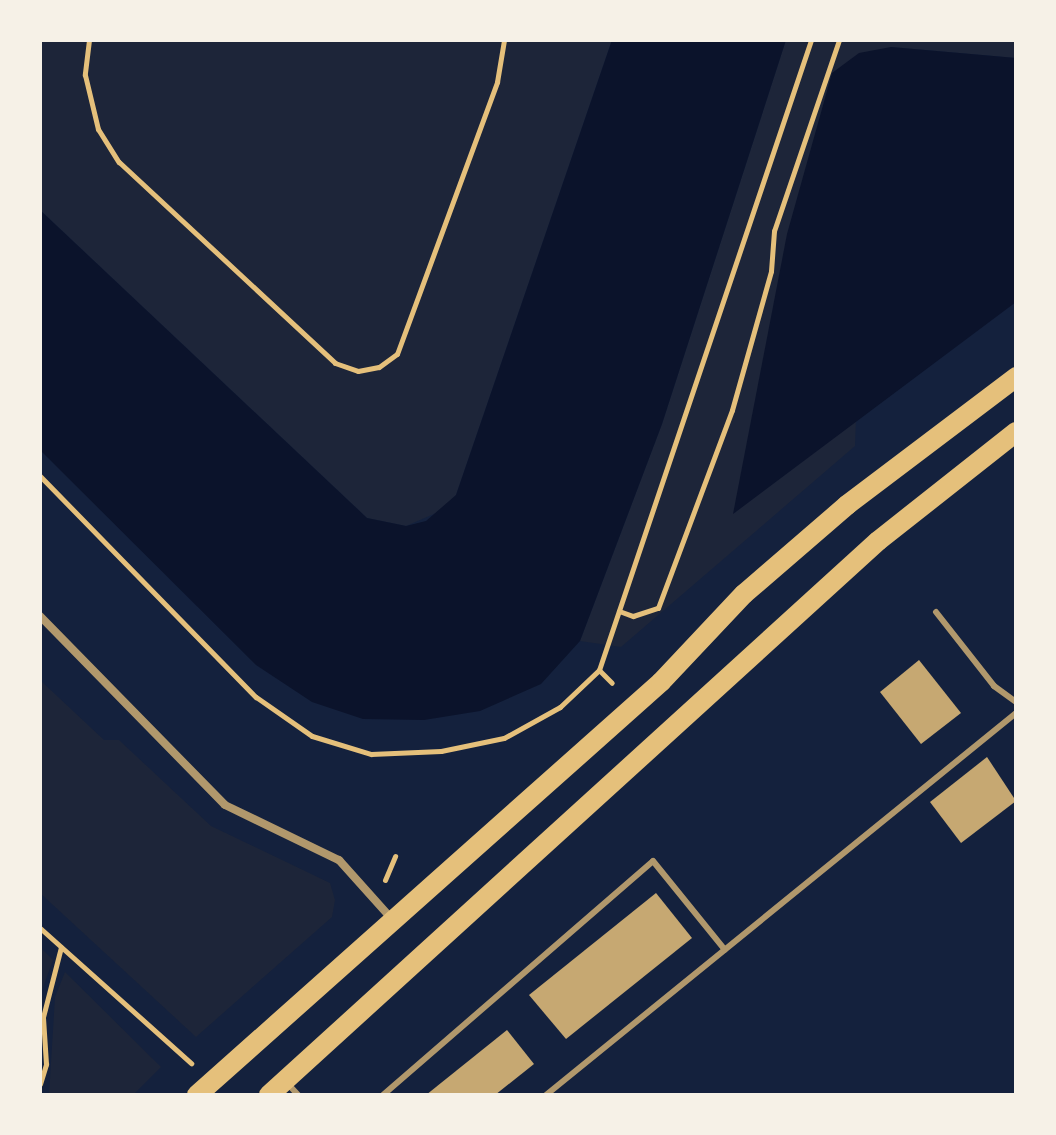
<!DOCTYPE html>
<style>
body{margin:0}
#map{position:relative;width:1056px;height:1135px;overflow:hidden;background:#14213d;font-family:Manrope,sans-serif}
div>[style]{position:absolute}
.green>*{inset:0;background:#1d2539}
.water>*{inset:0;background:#0b132b}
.building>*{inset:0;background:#c6a872}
.path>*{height:5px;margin:-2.5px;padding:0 2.5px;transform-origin:2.5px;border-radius:2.5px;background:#e5c07b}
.service>*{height:6px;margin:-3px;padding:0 3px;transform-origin:3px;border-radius:3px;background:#b1986c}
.minor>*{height:8px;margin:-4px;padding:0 4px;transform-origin:4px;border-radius:4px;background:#b1986c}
.primary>*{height:20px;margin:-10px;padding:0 10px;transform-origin:10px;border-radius:10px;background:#e5c07b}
span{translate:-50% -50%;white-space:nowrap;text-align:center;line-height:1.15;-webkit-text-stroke:7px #f6f1e7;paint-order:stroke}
.frame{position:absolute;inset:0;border:42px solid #f6f1e7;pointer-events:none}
</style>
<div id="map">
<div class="green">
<i style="clip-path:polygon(40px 40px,612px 40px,456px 495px,443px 510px,406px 526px,367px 518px,40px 210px)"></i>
<i style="clip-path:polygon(786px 40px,1016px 40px,1016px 58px,891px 47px,734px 513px,856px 420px,855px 446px,621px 647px,580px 641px,662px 424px)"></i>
<i style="clip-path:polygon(40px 680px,104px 740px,119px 740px,211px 826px,330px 883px,335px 900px,332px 917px,196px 1037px,40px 893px)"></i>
<i style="clip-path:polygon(40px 947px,53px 960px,40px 996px)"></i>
<i style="clip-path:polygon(65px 972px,161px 1067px,133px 1095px,49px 1095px,55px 997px)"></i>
</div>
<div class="water">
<i style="clip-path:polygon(612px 40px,786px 40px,662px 424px,580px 641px,541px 684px,480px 711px,424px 720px,363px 719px,312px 702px,256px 665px,40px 450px,40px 210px,367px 518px,406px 526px,426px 521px,456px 495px)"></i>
<i style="clip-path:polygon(891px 47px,1016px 58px,1016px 302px,733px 514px,787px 234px,832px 73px,859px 53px)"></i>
</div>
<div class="building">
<i style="clip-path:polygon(919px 660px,961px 713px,921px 744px,880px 692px)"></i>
<i style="clip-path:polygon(987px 757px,1016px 801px,961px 843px,930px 802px)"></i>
<i style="clip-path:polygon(656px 893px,692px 938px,566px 1039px,529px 995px)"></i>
<i style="clip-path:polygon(507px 1030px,534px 1064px,495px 1095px,426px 1095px)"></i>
</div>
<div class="path">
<i style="left:89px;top:40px;width:35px;rotate:97deg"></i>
<i style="left:85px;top:75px;width:56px;rotate:76.5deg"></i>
<i style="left:98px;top:129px;width:39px;rotate:58deg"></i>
<i style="left:119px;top:162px;width:295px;rotate:42.9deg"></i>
<i style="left:335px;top:363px;width:24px;rotate:19deg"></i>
<i style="left:358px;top:371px;width:21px;rotate:-11deg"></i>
<i style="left:379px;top:367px;width:22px;rotate:-36deg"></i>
<i style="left:397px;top:354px;width:290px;rotate:-69.8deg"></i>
<i style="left:497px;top:82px;width:43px;rotate:-80.5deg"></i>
<i style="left:40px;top:476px;width:309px;rotate:45.7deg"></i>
<i style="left:256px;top:697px;width:68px;rotate:34.9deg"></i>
<i style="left:312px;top:736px;width:62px;rotate:17deg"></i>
<i style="left:371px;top:754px;width:70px;rotate:-2.5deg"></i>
<i style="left:441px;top:751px;width:64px;rotate:-11.7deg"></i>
<i style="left:504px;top:738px;width:64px;rotate:-29deg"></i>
<i style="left:560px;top:707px;width:54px;rotate:-43.5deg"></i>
<i style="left:599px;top:670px;width:665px;rotate:-71.4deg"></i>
<i style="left:619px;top:611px;width:15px;rotate:20deg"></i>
<i style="left:633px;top:616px;width:26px;rotate:-18deg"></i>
<i style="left:658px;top:608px;width:211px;rotate:-69.5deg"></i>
<i style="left:732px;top:410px;width:144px;rotate:-74.3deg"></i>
<i style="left:771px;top:271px;width:40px;rotate:-85.7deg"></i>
<i style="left:774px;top:231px;width:202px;rotate:-71.2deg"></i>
<i style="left:599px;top:670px;width:18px;rotate:45deg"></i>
<i style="left:385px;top:880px;width:26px;rotate:-67deg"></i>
<i style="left:40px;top:928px;width:203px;rotate:41.8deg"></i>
<i style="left:40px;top:1084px;width:21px;rotate:-73deg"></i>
<i style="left:46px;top:1064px;width:47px;rotate:-93.7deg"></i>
<i style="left:43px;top:1017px;width:72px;rotate:-75.6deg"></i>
</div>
<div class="service">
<i style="left:936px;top:612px;width:94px;rotate:51.9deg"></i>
<i style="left:994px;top:686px;width:27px;rotate:36deg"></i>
<i style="left:287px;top:1083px;width:16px;rotate:47deg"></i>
<i style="left:383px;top:1095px;width:357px;rotate:-40.9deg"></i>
<i style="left:653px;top:861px;width:114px;rotate:51deg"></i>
<i style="left:546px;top:1095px;width:606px;rotate:-39.1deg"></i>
</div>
<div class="minor">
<i style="left:40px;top:616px;width:264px;rotate:45.6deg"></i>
<i style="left:225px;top:805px;width:127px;rotate:25.8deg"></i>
<i style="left:339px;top:860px;width:79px;rotate:48.1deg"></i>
</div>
<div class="primary">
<i style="left:197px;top:1095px;width:621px;rotate:-41.67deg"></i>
<i style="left:661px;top:682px;width:121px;rotate:-46.7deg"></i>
<i style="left:744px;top:594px;width:136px;rotate:-40.8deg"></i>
<i style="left:847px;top:505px;width:212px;rotate:-37.1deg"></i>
<i style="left:269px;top:1095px;width:823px;rotate:-42.29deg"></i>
<i style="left:878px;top:541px;width:176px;rotate:-38.3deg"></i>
</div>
<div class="frame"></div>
</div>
